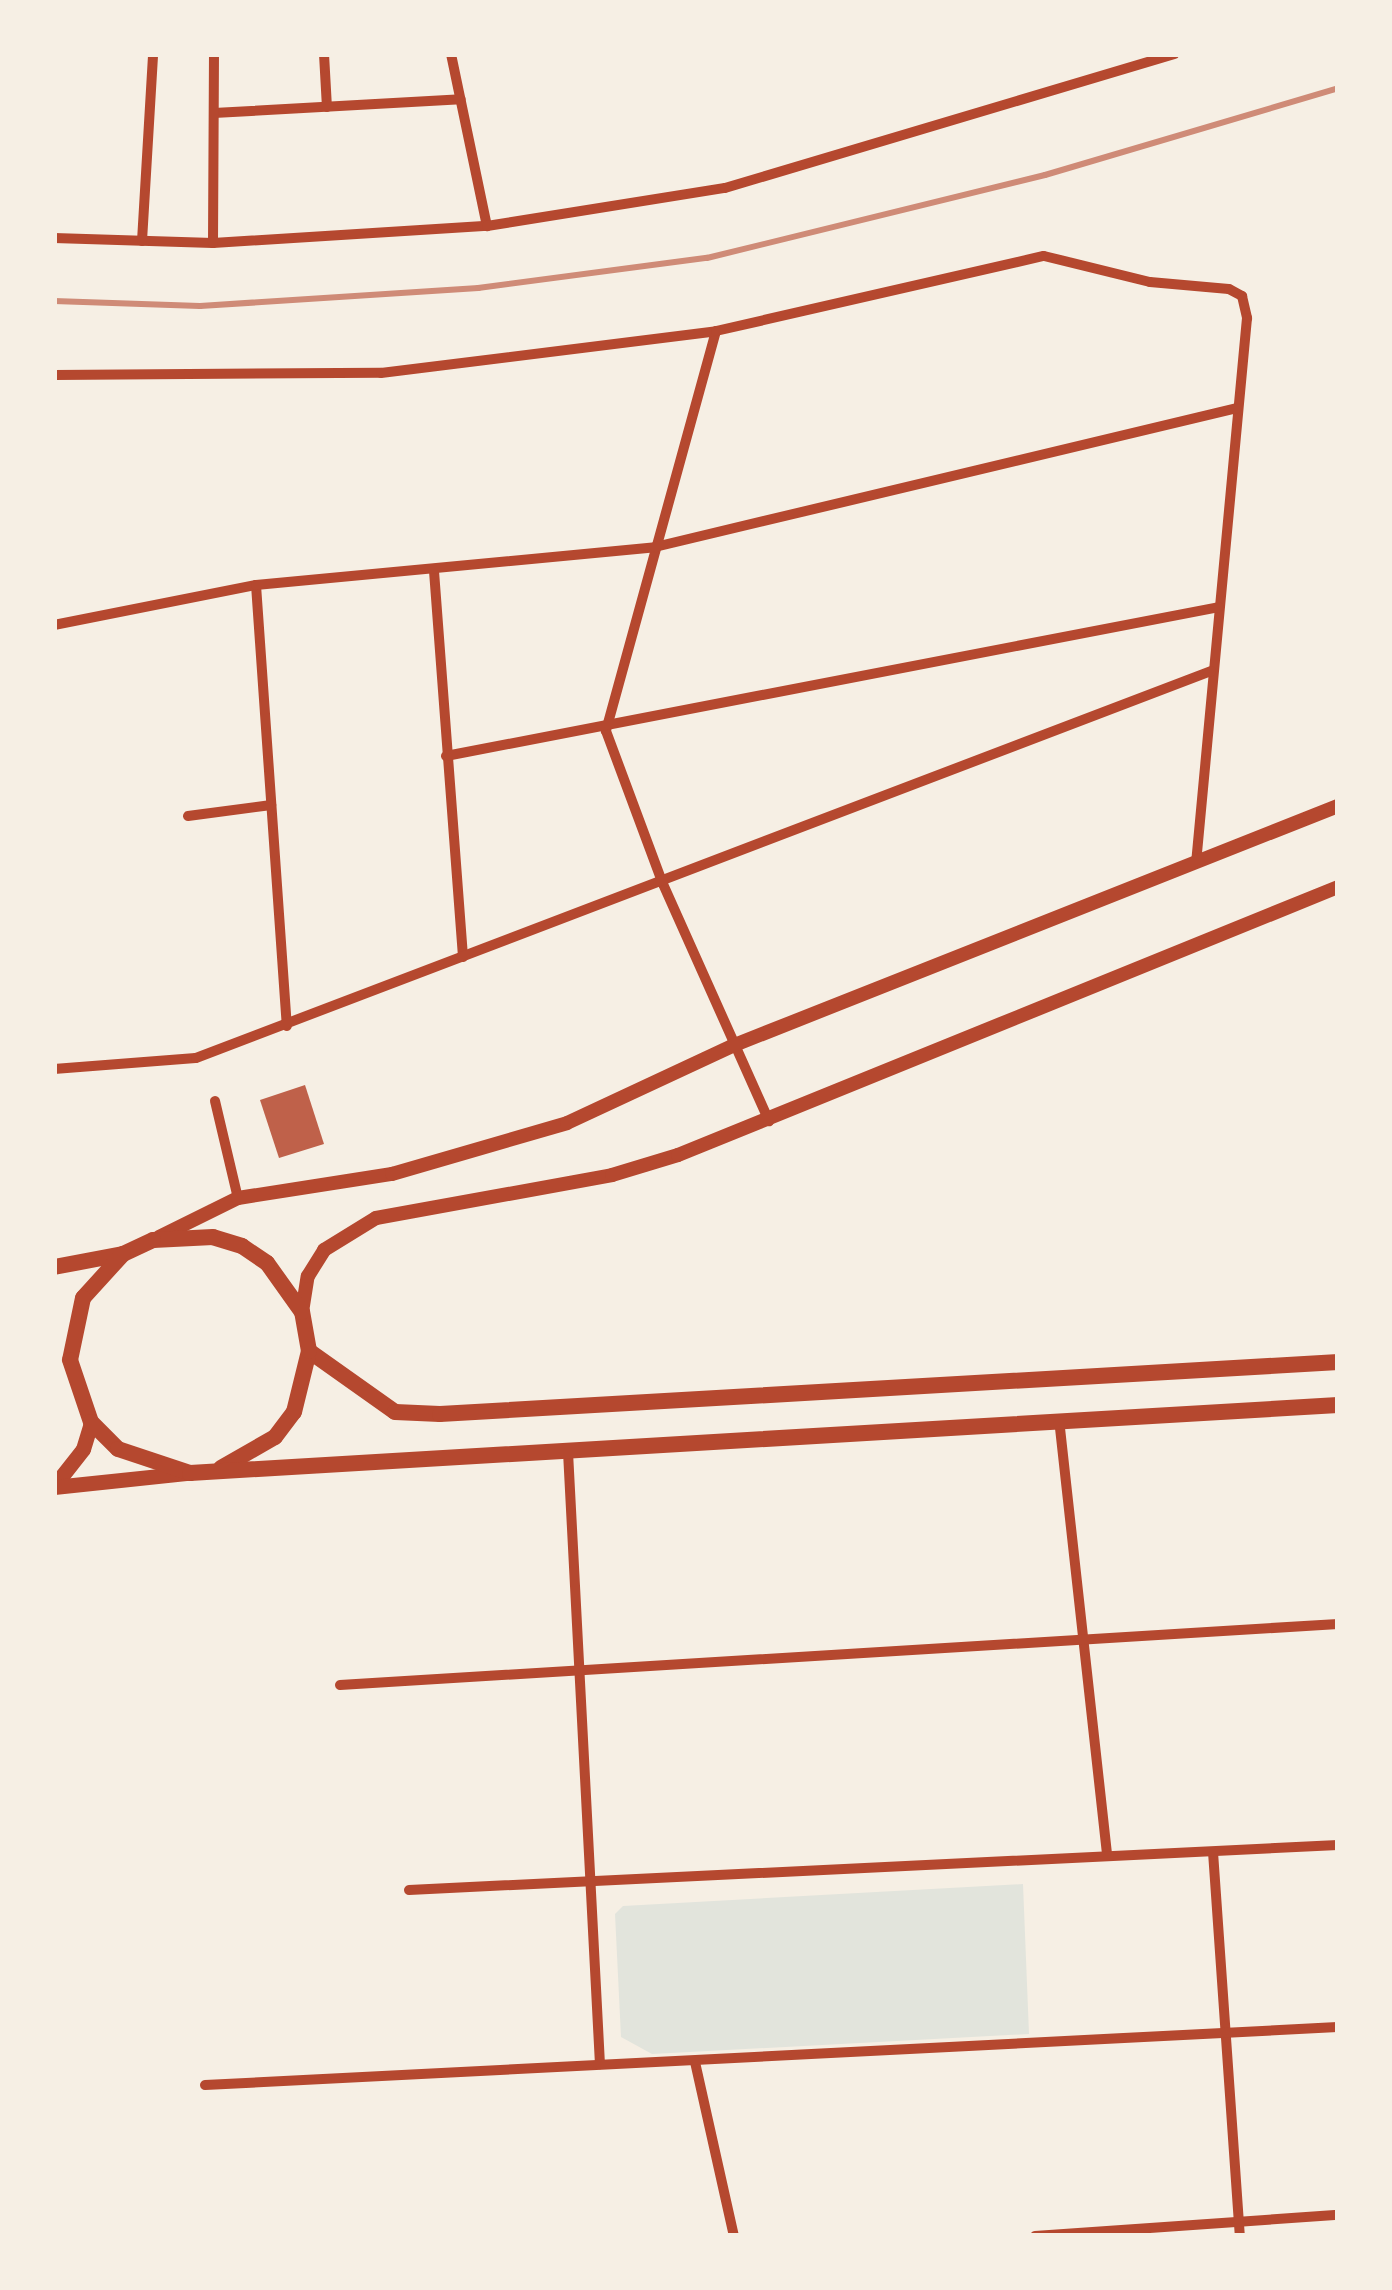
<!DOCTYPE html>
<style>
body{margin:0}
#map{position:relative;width:1392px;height:2290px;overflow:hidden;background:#f6efe4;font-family:"Roboto Serif",serif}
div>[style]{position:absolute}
.green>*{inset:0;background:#e2e4dc}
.building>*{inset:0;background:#bf614a}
.minor>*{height:10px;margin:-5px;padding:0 5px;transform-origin:5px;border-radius:5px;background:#b5482f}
.tertiary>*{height:14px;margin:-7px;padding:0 7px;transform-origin:7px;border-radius:7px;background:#b5482f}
.secondary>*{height:15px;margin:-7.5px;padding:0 7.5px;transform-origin:7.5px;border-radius:7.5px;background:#b5482f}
.primary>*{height:16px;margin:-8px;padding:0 8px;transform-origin:8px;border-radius:8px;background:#b5482f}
.rail>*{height:6px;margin:-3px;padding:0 3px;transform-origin:3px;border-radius:3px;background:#cf8b77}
span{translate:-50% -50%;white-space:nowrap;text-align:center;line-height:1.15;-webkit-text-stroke:9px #f6efe4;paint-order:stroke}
.frame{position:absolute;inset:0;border:57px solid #f6efe4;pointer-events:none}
</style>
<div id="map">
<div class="green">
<i style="clip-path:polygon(1023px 1884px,1029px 2034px,652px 2054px,621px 2037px,615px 1914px,623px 1906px)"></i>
</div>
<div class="building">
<i style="clip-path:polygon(305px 1085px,324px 1144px,279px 1158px,260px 1100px)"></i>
</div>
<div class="minor">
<i style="left:324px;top:54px;width:53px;rotate:86.8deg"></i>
<i style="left:451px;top:54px;width:176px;rotate:78.2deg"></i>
<i style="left:214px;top:113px;width:247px;rotate:-3.2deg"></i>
<i style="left:54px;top:238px;width:159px;rotate:1.8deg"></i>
<i style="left:213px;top:243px;width:275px;rotate:-3.6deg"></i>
<i style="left:487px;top:226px;width:241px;rotate:-9.1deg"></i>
<i style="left:725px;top:188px;width:469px;rotate:-16.6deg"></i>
<i style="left:142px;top:241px;width:187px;rotate:-86.6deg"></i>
<i style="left:213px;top:243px;width:189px;rotate:-89.7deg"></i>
<i style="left:716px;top:331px;width:415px;rotate:105.4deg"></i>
<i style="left:606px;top:731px;width:163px;rotate:69.6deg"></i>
<i style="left:663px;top:884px;width:260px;rotate:65.9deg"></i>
<i style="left:54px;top:375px;width:327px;rotate:-0.4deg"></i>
<i style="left:381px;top:373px;width:338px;rotate:-7.1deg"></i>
<i style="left:716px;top:331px;width:336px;rotate:-12.9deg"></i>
<i style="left:1044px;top:256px;width:109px;rotate:13.8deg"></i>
<i style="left:1150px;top:282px;width:79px;rotate:5.1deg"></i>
<i style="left:1229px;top:289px;width:15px;rotate:28deg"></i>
<i style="left:1242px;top:296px;width:23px;rotate:77deg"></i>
<i style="left:1247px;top:318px;width:548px;rotate:95.34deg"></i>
<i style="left:434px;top:571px;width:387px;rotate:85.7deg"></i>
<i style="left:256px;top:585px;width:442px;rotate:86deg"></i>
<i style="left:54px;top:625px;width:206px;rotate:-11.2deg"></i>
<i style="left:256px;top:585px;width:401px;rotate:-5.4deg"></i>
<i style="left:655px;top:547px;width:598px;rotate:-13.43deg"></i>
<i style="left:446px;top:756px;width:787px;rotate:-10.91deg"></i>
<i style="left:188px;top:816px;width:84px;rotate:-7.5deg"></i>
<i style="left:54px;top:1069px;width:142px;rotate:-4.4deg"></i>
<i style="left:196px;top:1058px;width:1086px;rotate:-20.87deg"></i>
<i style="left:215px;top:1101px;width:100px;rotate:76.7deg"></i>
<i style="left:1059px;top:1419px;width:438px;rotate:83.7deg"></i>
<i style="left:568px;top:1452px;width:613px;rotate:87.01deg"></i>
<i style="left:340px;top:1685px;width:1000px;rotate:-3.5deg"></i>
<i style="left:1213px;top:1852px;width:385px;rotate:86deg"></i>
<i style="left:409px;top:1890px;width:930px;rotate:-2.77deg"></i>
<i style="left:695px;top:2062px;width:178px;rotate:77.4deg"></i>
<i style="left:205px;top:2085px;width:1134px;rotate:-2.93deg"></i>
<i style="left:1035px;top:2236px;width:304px;rotate:-4deg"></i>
</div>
<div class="tertiary">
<i style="left:159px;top:1237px;width:88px;rotate:-26.3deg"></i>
<i style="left:238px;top:1198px;width:156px;rotate:-8.9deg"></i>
<i style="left:392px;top:1174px;width:182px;rotate:-16.2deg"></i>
<i style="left:567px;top:1123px;width:182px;rotate:-25deg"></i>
<i style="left:732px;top:1046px;width:652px;rotate:-21.61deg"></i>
<i style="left:302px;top:1312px;width:36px;rotate:-81deg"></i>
<i style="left:308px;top:1276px;width:31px;rotate:-58deg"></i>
<i style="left:324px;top:1250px;width:61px;rotate:-31.6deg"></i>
<i style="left:376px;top:1218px;width:240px;rotate:-10.3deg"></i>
<i style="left:612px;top:1175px;width:69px;rotate:-16.9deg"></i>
<i style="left:678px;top:1155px;width:712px;rotate:-22.1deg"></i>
</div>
<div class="secondary">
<i style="left:54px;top:1486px;width:47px;rotate:-51.9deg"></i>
<i style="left:83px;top:1449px;width:28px;rotate:-73deg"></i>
<i style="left:54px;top:1487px;width:135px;rotate:-6deg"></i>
</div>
<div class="primary">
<i style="left:54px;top:1267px;width:70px;rotate:-10.7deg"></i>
<i style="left:309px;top:1351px;width:105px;rotate:35.3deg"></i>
<i style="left:395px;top:1412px;width:45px;rotate:2.5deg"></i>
<i style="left:440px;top:1414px;width:900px;rotate:-3.31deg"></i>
<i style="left:221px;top:1468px;width:62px;rotate:-29.9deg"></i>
<i style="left:275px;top:1437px;width:31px;rotate:-53deg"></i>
<i style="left:294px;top:1412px;width:63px;rotate:-76.2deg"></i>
<i style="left:309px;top:1351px;width:40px;rotate:-100deg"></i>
<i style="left:302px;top:1312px;width:60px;rotate:-125.5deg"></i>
<i style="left:267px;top:1263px;width:30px;rotate:-146deg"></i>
<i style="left:242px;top:1246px;width:30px;rotate:-163deg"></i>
<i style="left:213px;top:1237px;width:60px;rotate:177.1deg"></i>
<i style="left:153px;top:1240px;width:33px;rotate:155deg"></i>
<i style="left:123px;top:1254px;width:59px;rotate:132.3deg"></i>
<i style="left:83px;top:1298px;width:63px;rotate:101.8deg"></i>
<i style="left:70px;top:1360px;width:65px;rotate:71.3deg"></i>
<i style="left:91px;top:1422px;width:38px;rotate:45deg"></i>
<i style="left:118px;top:1449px;width:76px;rotate:18.4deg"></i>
<i style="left:190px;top:1473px;width:1150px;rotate:-3.39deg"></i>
</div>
<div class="rail">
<i style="left:54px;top:301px;width:146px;rotate:2deg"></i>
<i style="left:200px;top:306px;width:279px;rotate:-3.7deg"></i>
<i style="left:478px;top:288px;width:231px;rotate:-7.5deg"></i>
<i style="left:707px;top:258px;width:348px;rotate:-13.8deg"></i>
<i style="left:1045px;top:175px;width:306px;rotate:-16.5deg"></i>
</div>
<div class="frame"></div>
</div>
